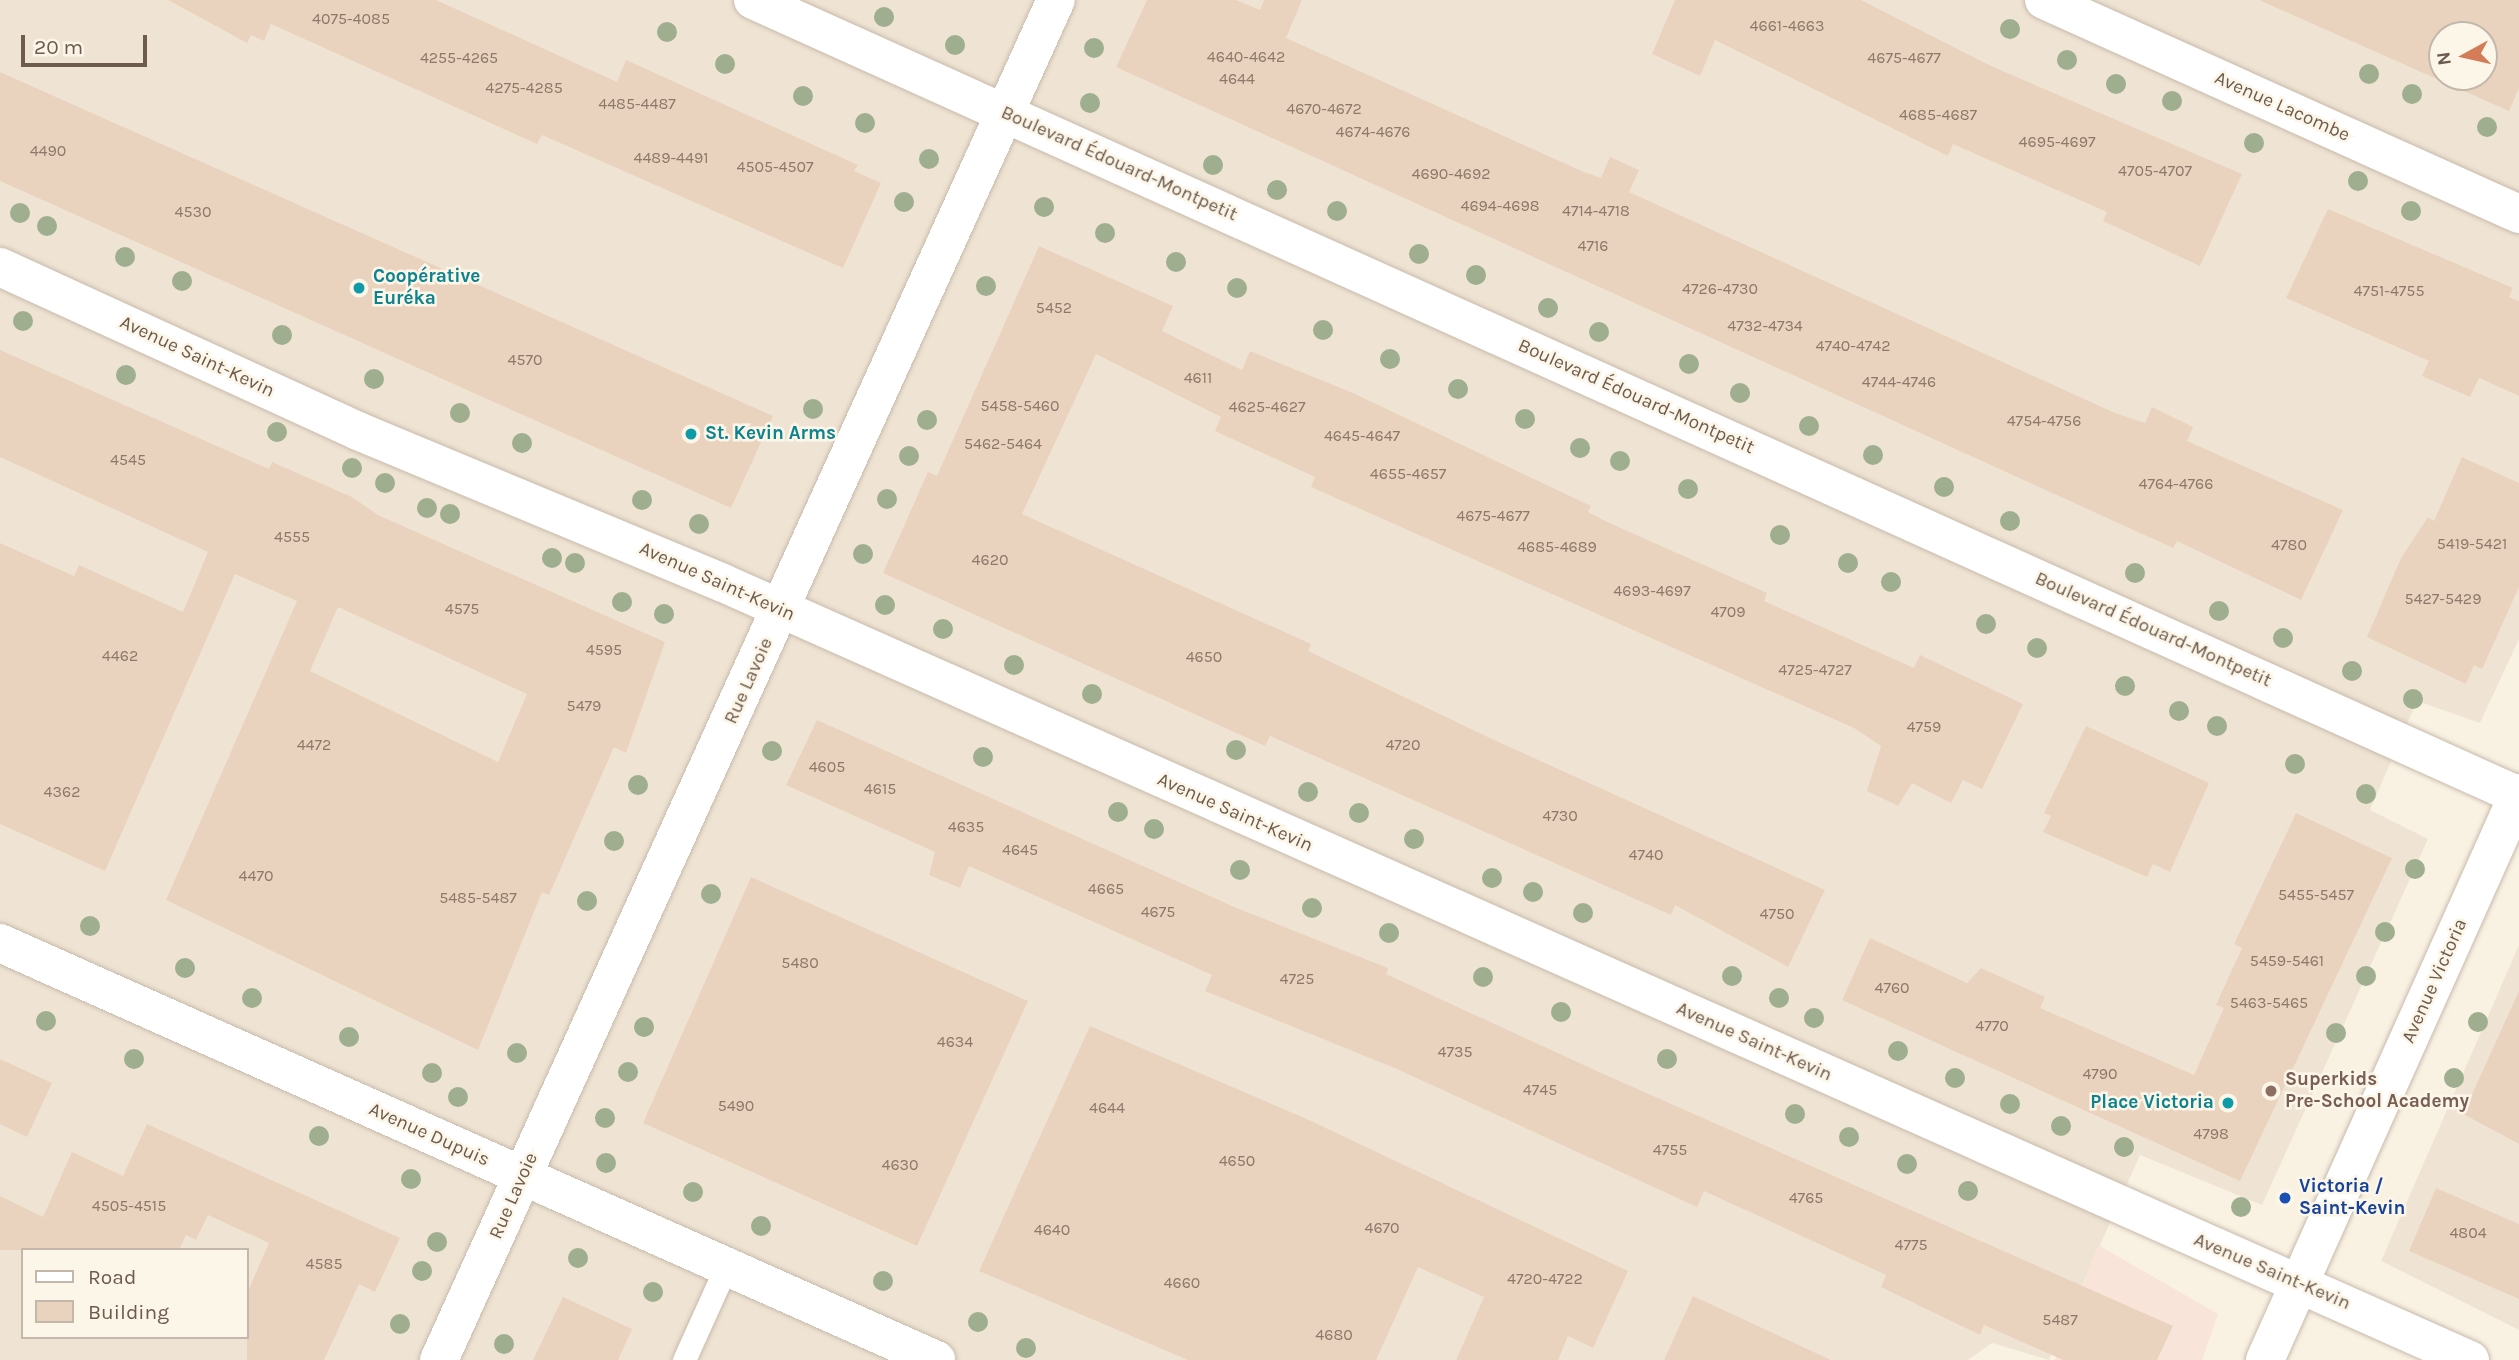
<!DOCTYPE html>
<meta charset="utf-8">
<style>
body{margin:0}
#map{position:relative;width:2519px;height:1360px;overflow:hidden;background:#f9f2e3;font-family:Karla,sans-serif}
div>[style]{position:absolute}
.residential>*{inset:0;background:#efe4d3}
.commercial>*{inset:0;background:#f8e4d8}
.building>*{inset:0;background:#ead3be}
.roads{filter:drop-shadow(0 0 2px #c8baac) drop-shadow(0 0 2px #c8baac)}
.lane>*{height:23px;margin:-11.5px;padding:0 11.5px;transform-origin:11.5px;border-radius:11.5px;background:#fff}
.street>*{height:38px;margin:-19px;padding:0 19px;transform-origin:19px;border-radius:19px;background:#fff}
.secondary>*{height:38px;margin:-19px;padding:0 19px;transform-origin:19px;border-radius:19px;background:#fff}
.trees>*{width:20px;height:20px;margin:-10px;border-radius:50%;background:#9eae8e}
.dots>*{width:19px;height:19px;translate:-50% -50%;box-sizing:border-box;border:4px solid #fcf6e9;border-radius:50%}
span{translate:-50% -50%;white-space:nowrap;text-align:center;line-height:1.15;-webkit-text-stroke:5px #fcf6e9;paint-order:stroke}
.number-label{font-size:16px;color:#8c7969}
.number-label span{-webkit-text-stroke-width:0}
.street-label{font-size:19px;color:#6d5b4d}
.culture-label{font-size:19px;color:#0d838f;font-weight:700}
.left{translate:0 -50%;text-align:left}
.right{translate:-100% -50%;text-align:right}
.education-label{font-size:19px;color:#785e54;font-weight:700}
.transit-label{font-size:19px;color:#164399;font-weight:700}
.legend{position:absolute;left:21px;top:1248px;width:228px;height:91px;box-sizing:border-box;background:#fcf6e9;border:2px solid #c3b8ab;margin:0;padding:9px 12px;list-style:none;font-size:21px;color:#6d5b4d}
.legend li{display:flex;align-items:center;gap:14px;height:35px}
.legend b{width:35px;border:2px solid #c3b8ab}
.north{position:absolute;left:2428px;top:21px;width:70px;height:70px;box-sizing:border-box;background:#fcf6e9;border:2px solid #c3b8ab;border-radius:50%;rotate:262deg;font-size:19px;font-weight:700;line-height:28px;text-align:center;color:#6d5b4d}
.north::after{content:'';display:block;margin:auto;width:24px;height:32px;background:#d37c57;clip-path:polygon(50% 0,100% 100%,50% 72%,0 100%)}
.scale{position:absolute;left:21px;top:35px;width:126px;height:32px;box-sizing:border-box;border:4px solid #6d5b4d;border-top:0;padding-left:9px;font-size:21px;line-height:24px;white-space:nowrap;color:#6d5b4d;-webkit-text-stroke:5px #fcf6e9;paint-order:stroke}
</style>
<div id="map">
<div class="residential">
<i style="clip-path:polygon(evenodd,0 0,2519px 0,2519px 639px,2480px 723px,2417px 701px,2370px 810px,2428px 839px,2262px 1205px,2140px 1155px,2049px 1360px,1992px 1343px,1968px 1360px,0 1360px,0 0,2442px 35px,2484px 35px,2484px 77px,2442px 77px,2442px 35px,0 0,23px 1250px,247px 1250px,247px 1337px,23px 1337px,23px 1250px)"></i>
<i style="clip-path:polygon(2519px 945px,2519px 1330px,2381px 1261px)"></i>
</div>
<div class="commercial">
<i style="clip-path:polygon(2098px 1245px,2218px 1314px,2202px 1360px,2055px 1360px)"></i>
</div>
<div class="building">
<i style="clip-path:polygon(168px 0,436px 0,617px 82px,626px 60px,858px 165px,854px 171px,881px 183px,843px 268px,542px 135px,537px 144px,271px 24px,264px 41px,251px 35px,247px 43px)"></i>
<i style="clip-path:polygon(1147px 0,1236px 0,1260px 10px,1264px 0,1302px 0,1286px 38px,1584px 172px,1601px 178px,1610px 157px,1639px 170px,1629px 192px,2115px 413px,2145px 423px,2152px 407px,2193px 427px,2187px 441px,2343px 510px,2301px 600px,2177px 541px,2173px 548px,1116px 67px)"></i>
<i style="clip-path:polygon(1675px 0,1861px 0,1991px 66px,2242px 174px,2200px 266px,2103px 221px,2107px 212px,1953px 144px,1948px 156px,1715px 40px,1700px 76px,1652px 54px)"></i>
<i style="clip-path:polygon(evenodd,2259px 0,2519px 0,2519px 88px,2509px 111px,2259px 0,2442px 35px,2484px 35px,2484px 77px,2442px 77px,2442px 35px)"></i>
<i style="clip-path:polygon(0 72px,773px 416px,731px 508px,0 181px)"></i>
<i style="clip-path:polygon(2328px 209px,2513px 288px,2509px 297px,2519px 301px,2519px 396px,2479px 378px,2470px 397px,2422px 376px,2429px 361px,2286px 298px)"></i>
<i style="clip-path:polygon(1039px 246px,1173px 306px,1162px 331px,1242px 370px,1250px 351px,1353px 393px,1591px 506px,1588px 512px,1607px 522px,1767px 593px,1764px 601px,1914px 668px,1920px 655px,2023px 704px,1982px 789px,1963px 780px,1951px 803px,1912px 783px,1898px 806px,1867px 791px,1881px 746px,1854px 728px,1311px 487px,1315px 477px,1215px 431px,1221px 417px,1096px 354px,1022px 514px,1311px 644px,1308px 651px,1492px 739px,1825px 890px,1788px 967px,1675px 905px,1671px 915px,1270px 736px,1265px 746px,883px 573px,928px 472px,937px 476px)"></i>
<i style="clip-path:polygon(evenodd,0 350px,269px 469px,272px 462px,352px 497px,378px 515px,665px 642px,626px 753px,614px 747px,549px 895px,542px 892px,478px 1050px,166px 900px,297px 601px,235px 574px,105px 871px,0 824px,0 543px,74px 576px,79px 565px,183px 612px,208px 552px,0 457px,0 350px,338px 607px,527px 694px,498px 762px,310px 671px,338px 607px)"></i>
<i style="clip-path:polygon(2462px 457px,2519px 483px,2519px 587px,2482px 669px,2474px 665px,2466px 684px,2367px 637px,2401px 558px,2428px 517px,2434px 521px)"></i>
<i style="clip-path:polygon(817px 720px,1239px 909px,1388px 968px,1386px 974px,1599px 1072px,2173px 1326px,2157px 1360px,2063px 1360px,1984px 1325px,1980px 1335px,1881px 1287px,1886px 1275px,1776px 1224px,1704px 1191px,1697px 1207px,1397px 1069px,1205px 991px,1212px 975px,969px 866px,960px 888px,929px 875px,935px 852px,786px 785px)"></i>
<i style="clip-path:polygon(2086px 726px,2209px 783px,2170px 872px,2153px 864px,2147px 877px,2043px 832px,2051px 816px,2044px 813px)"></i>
<i style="clip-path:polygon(2296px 813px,2392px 858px,2240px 1181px,1842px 1000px,1870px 938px,1967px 983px,1981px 968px,2045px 997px,2040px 1008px,2194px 1075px,2224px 1008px,2216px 1005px,2242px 948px,2234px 944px)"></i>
<i style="clip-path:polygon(751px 877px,1028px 1001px,917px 1246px,643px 1123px)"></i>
<i style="clip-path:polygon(2519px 991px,2519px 1144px,2463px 1114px)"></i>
<i style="clip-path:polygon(1090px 1026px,1309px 1120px,1628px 1271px,1593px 1348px,1568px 1336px,1558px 1360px,1456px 1360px,1484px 1297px,1418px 1267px,1376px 1360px,1188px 1360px,979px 1271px)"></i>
<i style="clip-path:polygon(0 1059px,52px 1083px,27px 1137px,0 1124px)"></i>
<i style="clip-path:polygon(147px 1124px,400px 1238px,375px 1292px,359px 1284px,324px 1360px,247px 1360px,247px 1293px,269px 1243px,208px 1215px,196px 1240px,186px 1235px,179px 1250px,0 1250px,0 1196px,43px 1217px,72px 1152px,123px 1176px)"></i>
<i style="clip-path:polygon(2436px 1188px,2519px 1224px,2519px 1299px,2409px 1251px)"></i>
<i style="clip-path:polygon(1693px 1296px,1831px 1360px,1664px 1360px)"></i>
<i style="clip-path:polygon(563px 1297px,632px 1329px,618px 1360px,533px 1360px)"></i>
</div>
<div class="roads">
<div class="lane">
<i style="left:684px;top:1360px;width:102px;rotate:-65.7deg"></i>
</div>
<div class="street">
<i style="left:753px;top:0;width:1937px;rotate:24.26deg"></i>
<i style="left:2044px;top:0;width:521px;rotate:24.25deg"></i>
<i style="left:0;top:267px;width:394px;rotate:24.6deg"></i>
<i style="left:358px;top:431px;width:395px;rotate:22.6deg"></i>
<i style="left:723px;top:583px;width:1912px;rotate:23.98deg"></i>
<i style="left:0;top:943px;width:1025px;rotate:24.01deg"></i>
<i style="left:439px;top:1360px;width:1493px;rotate:-65.6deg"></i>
</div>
<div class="secondary">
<i style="left:2265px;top:1360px;width:621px;rotate:-65.87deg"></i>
</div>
</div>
<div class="trees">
<i style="left:884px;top:17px"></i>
<i style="left:2010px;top:29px"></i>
<i style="left:667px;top:32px"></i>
<i style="left:955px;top:45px"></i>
<i style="left:1094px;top:48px"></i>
<i style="left:2067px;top:60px"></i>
<i style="left:725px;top:64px"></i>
<i style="left:2369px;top:74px"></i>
<i style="left:2116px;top:84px"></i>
<i style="left:2412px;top:94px"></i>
<i style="left:803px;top:96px"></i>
<i style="left:2172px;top:101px"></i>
<i style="left:1090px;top:103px"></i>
<i style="left:865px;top:123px"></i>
<i style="left:2487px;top:127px"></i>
<i style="left:2254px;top:143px"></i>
<i style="left:929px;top:159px"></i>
<i style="left:1213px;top:165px"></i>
<i style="left:2358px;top:181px"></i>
<i style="left:1277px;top:190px"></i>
<i style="left:904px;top:202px"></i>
<i style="left:1044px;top:207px"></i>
<i style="left:1337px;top:211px"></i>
<i style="left:2411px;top:211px"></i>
<i style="left:20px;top:213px"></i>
<i style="left:47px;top:226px"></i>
<i style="left:1105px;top:233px"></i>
<i style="left:1419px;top:254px"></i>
<i style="left:125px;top:257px"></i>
<i style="left:1176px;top:262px"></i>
<i style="left:1476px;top:275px"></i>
<i style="left:182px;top:281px"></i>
<i style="left:986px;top:286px"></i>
<i style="left:1237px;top:288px"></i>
<i style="left:1548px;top:308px"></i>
<i style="left:23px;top:321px"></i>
<i style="left:1323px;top:330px"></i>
<i style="left:1599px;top:332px"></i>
<i style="left:282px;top:335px"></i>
<i style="left:1390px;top:359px"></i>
<i style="left:1689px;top:364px"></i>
<i style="left:126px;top:375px"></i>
<i style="left:374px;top:379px"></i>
<i style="left:1458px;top:389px"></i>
<i style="left:1740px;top:393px"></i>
<i style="left:813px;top:409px"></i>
<i style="left:460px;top:413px"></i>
<i style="left:1525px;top:419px"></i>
<i style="left:927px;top:420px"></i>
<i style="left:1809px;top:426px"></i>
<i style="left:277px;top:432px"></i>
<i style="left:522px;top:443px"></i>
<i style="left:1580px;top:448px"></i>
<i style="left:1873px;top:455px"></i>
<i style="left:909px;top:456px"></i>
<i style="left:1620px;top:461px"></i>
<i style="left:352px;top:468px"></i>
<i style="left:385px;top:483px"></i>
<i style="left:1944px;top:487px"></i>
<i style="left:1688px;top:489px"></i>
<i style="left:887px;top:499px"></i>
<i style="left:642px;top:500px"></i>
<i style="left:427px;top:508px"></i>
<i style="left:450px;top:514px"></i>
<i style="left:2010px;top:521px"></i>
<i style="left:699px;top:524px"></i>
<i style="left:1780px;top:535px"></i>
<i style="left:863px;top:554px"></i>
<i style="left:552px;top:558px"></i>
<i style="left:575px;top:563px"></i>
<i style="left:1848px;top:563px"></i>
<i style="left:2135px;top:573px"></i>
<i style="left:1891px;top:582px"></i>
<i style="left:622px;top:602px"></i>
<i style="left:885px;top:605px"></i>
<i style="left:2219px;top:611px"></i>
<i style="left:664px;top:614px"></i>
<i style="left:1986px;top:624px"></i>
<i style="left:943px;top:629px"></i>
<i style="left:2283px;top:638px"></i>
<i style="left:2037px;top:648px"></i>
<i style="left:1014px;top:665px"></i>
<i style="left:2352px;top:671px"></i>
<i style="left:2125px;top:686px"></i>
<i style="left:1092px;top:694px"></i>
<i style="left:2413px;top:699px"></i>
<i style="left:2179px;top:711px"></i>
<i style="left:2217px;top:726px"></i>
<i style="left:1236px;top:750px"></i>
<i style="left:772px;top:751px"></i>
<i style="left:983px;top:757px"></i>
<i style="left:2295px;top:764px"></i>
<i style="left:638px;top:785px"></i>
<i style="left:1308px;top:792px"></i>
<i style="left:2366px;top:794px"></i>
<i style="left:1118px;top:812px"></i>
<i style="left:1359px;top:813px"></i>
<i style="left:1154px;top:829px"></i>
<i style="left:1414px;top:839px"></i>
<i style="left:614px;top:841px"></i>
<i style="left:2415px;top:869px"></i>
<i style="left:1240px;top:870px"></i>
<i style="left:1492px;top:878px"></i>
<i style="left:1533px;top:892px"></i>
<i style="left:711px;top:894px"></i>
<i style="left:587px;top:901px"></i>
<i style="left:1312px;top:908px"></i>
<i style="left:1583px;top:913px"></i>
<i style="left:90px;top:926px"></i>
<i style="left:2385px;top:932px"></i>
<i style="left:1389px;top:933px"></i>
<i style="left:185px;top:968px"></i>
<i style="left:1732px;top:976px"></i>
<i style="left:2366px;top:976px"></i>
<i style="left:1483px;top:977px"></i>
<i style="left:252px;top:998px"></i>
<i style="left:1779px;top:998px"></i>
<i style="left:1561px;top:1012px"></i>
<i style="left:1814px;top:1018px"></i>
<i style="left:46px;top:1021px"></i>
<i style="left:2478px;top:1022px"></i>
<i style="left:644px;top:1027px"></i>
<i style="left:2336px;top:1033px"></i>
<i style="left:349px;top:1037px"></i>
<i style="left:1898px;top:1051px"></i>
<i style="left:517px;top:1053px"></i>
<i style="left:134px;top:1059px"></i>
<i style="left:1667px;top:1059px"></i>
<i style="left:628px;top:1072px"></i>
<i style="left:432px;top:1073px"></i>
<i style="left:1955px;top:1078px"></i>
<i style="left:2454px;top:1078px"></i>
<i style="left:458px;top:1097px"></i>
<i style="left:2010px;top:1104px"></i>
<i style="left:1795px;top:1114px"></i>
<i style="left:605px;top:1118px"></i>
<i style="left:2061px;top:1126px"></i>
<i style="left:319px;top:1136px"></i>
<i style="left:1849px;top:1137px"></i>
<i style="left:2124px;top:1147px"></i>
<i style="left:606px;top:1163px"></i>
<i style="left:1907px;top:1164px"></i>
<i style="left:411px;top:1179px"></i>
<i style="left:1968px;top:1191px"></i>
<i style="left:693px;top:1192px"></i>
<i style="left:2241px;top:1207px"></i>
<i style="left:761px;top:1226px"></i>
<i style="left:437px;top:1242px"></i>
<i style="left:578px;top:1258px"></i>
<i style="left:422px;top:1271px"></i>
<i style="left:883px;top:1281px"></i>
<i style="left:653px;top:1292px"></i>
<i style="left:978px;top:1322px"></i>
<i style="left:400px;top:1324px"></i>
<i style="left:504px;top:1344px"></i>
<i style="left:1026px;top:1348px"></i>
</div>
<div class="dots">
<i style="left:359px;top:288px;background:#0f9aa8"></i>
<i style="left:691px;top:434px;background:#0f9aa8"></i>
<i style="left:2271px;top:1091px;background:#8d6e63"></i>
<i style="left:2228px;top:1103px;background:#0f9aa8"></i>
<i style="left:2285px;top:1198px;background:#1a4fb4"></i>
</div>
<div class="number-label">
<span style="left:351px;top:19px">4075-4085</span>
<span style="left:1787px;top:26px">4661-4663</span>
<span style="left:1246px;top:57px">4640-4642</span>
<span style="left:459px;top:58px">4255-4265</span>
<span style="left:1904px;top:58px">4675-4677</span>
<span style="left:1237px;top:79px">4644</span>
<span style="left:524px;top:88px">4275-4285</span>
<span style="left:637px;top:104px">4485-4487</span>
<span style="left:1324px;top:109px">4670-4672</span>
<span style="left:1938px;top:115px">4685-4687</span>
<span style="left:1373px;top:132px">4674-4676</span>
<span style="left:2057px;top:142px">4695-4697</span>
<span style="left:48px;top:151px">4490</span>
<span style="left:671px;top:158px">4489-4491</span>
<span style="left:775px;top:167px">4505-4507</span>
<span style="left:2155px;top:171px">4705-4707</span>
<span style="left:1451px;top:174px">4690-4692</span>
<span style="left:1500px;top:206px">4694-4698</span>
<span style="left:1596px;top:211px">4714-4718</span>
<span style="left:193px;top:212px">4530</span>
<span style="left:1593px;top:246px">4716</span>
<span style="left:1720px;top:289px">4726-4730</span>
<span style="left:2389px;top:291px">4751-4755</span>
<span style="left:1054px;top:308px">5452</span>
<span style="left:1765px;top:326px">4732-4734</span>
<span style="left:1853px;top:346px">4740-4742</span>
<span style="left:525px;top:360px">4570</span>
<span style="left:1198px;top:378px">4611</span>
<span style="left:1899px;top:382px">4744-4746</span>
<span style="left:1020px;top:406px">5458-5460</span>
<span style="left:1267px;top:407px">4625-4627</span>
<span style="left:2044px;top:421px">4754-4756</span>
<span style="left:1362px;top:436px">4645-4647</span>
<span style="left:1003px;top:444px">5462-5464</span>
<span style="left:128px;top:460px">4545</span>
<span style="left:1408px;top:474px">4655-4657</span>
<span style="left:2176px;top:484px">4764-4766</span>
<span style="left:1493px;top:516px">4675-4677</span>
<span style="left:292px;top:537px">4555</span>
<span style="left:2472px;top:544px">5419-5421</span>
<span style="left:2289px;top:545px">4780</span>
<span style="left:1557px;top:547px">4685-4689</span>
<span style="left:990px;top:560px">4620</span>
<span style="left:1652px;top:591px">4693-4697</span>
<span style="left:2443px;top:599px">5427-5429</span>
<span style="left:462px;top:609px">4575</span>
<span style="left:1728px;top:612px">4709</span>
<span style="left:604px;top:650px">4595</span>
<span style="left:120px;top:656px">4462</span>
<span style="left:1204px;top:657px">4650</span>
<span style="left:1815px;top:670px">4725-4727</span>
<span style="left:584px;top:706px">5479</span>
<span style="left:1924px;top:727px">4759</span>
<span style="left:314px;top:745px">4472</span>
<span style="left:1403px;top:745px">4720</span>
<span style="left:827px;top:767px">4605</span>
<span style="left:880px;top:789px">4615</span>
<span style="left:62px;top:792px">4362</span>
<span style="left:1560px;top:816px">4730</span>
<span style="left:966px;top:827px">4635</span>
<span style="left:1020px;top:850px">4645</span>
<span style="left:1646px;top:855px">4740</span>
<span style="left:256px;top:876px">4470</span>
<span style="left:1106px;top:889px">4665</span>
<span style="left:2316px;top:895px">5455-5457</span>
<span style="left:478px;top:898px">5485-5487</span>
<span style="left:1158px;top:912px">4675</span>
<span style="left:1777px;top:914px">4750</span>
<span style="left:2287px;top:961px">5459-5461</span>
<span style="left:800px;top:963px">5480</span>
<span style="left:1297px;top:979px">4725</span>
<span style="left:1892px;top:988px">4760</span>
<span style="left:2269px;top:1003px">5463-5465</span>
<span style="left:1992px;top:1026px">4770</span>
<span style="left:955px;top:1042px">4634</span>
<span style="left:1455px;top:1052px">4735</span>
<span style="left:2100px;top:1074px">4790</span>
<span style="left:1540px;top:1090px">4745</span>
<span style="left:736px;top:1106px">5490</span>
<span style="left:1107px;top:1108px">4644</span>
<span style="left:2211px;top:1134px">4798</span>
<span style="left:1670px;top:1150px">4755</span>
<span style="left:1237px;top:1161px">4650</span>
<span style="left:900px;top:1165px">4630</span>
<span style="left:1806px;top:1198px">4765</span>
<span style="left:129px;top:1206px">4505-4515</span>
<span style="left:1382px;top:1228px">4670</span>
<span style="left:1052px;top:1230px">4640</span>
<span style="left:2468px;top:1233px">4804</span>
<span style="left:1911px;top:1245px">4775</span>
<span style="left:324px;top:1264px">4585</span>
<span style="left:1545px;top:1279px">4720-4722</span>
<span style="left:1182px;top:1283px">4660</span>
<span style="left:2060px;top:1320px">5487</span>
<span style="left:1334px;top:1335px">4680</span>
</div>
<div class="street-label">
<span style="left:2282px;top:107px;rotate:24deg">Avenue Lacombe</span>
<span style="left:1119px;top:164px;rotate:24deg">Boulevard Édouard-Montpetit</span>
<span style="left:197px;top:357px;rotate:25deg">Avenue Saint-Kevin</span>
<span style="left:1636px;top:397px;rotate:24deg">Boulevard Édouard-Montpetit</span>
<span style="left:717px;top:582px;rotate:24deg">Avenue Saint-Kevin</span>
<span style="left:2153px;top:630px;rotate:24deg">Boulevard Édouard-Montpetit</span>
<span style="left:749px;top:681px;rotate:-66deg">Rue Lavoie</span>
<span style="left:1235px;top:813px;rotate:24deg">Avenue Saint-Kevin</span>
<span style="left:2435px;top:981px;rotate:-66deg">Avenue Victoria</span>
<span style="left:1754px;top:1042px;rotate:24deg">Avenue Saint-Kevin</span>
<span style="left:429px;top:1135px;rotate:24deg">Avenue Dupuis</span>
<span style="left:514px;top:1196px;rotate:-66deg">Rue Lavoie</span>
<span style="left:2272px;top:1272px;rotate:23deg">Avenue Saint-Kevin</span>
</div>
<div class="culture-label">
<span class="left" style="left:373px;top:288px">Coopérative<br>Euréka</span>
<span class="left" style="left:705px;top:434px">St. Kevin Arms</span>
<span class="right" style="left:2214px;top:1103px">Place Victoria</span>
</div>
<div class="education-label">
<span class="left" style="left:2285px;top:1091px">Superkids<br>Pre-School Academy</span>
</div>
<div class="transit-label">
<span class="left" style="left:2299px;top:1198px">Victoria /<br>Saint-Kevin</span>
</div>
<ul class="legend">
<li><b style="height:9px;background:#fff"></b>Road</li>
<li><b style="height:19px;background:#ead3be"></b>Building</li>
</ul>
<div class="north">N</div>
<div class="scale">20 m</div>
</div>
